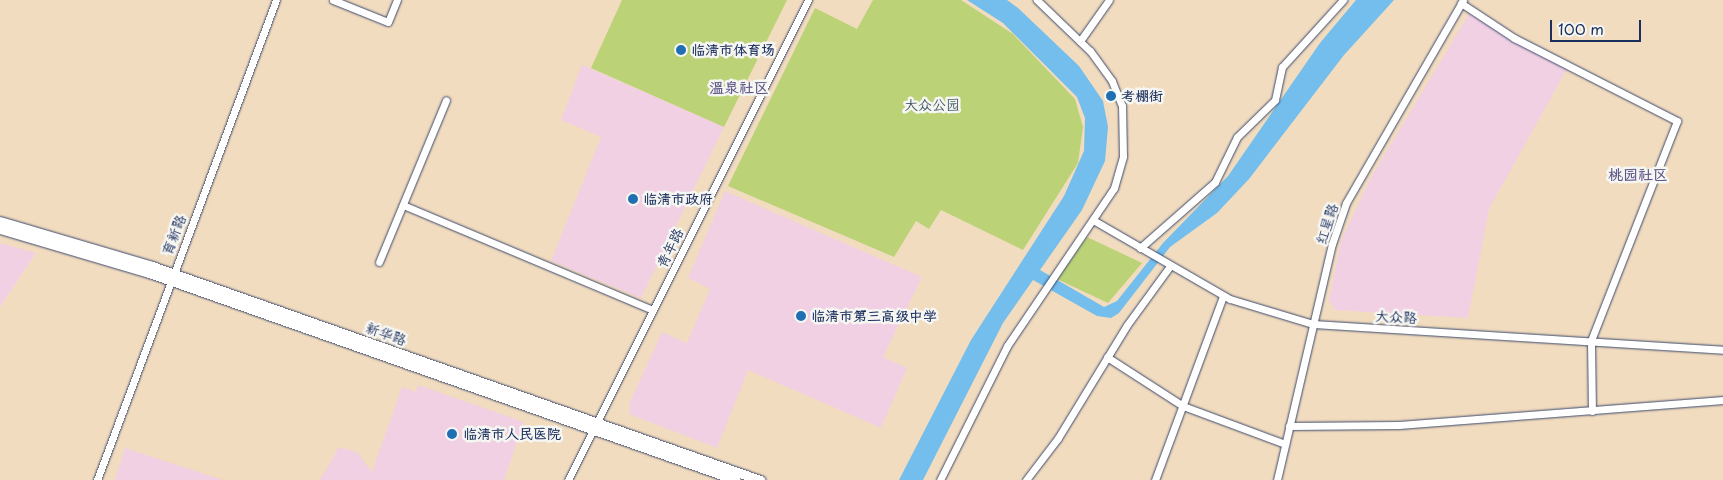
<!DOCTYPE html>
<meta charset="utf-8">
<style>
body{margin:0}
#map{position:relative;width:1723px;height:480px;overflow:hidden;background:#f2dcbf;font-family:"Playpen Sans","LXGW WenKai TC",sans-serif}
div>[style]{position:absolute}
.built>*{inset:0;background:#f1d0e3}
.green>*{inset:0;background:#bbd277}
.water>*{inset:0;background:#73beec}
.roads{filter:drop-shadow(0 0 1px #3b496d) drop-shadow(0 0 1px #3b496d)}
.minor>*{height:7px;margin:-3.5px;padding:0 3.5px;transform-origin:3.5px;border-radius:3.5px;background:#fff}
.major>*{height:9px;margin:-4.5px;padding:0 4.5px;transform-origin:4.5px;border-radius:4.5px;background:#fff}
.dots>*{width:14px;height:14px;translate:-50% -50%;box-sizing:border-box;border:2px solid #f6f6f2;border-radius:50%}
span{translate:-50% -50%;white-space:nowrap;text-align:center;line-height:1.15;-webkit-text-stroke:5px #f6f6f2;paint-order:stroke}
.poi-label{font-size:14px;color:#1b2f5e;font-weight:700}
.left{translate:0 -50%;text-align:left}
.park-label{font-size:14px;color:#435864}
.street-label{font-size:14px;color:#1b2f5e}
.neighbourhood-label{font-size:15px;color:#5f5689;font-weight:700}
.scale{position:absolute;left:1550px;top:20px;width:91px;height:22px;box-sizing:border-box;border:2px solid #1b2f5e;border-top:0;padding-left:6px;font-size:15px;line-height:18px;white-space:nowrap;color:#1b2f5e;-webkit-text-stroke:4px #f6f6f2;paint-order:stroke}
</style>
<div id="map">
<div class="built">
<i style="clip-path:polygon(1470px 12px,1567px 69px,1489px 209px,1468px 318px,1335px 310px,1329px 300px,1341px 241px,1370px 179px)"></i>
<i style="clip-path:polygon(582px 65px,724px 127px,641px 298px,551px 261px,601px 137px,561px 120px)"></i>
<i style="clip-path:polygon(725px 191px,922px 277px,883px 357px,907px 368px,881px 428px,748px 370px,717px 448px,629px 414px,630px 402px,662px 332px,687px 343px,710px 289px,688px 278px)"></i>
<i style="clip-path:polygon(0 243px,36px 253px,0 307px)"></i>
<i style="clip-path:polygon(418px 385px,524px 422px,504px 480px,320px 480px,339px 447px,358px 453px,372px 472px,402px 387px,416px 392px)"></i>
<i style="clip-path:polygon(125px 448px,223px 480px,115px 480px)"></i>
</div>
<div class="green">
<i style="clip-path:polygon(622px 0,787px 0,724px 127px,591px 68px)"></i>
<i style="clip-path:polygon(873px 0,961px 0,1013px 34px,1075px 99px,1083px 127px,1078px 163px,1023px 250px,941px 210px,929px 229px,916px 221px,894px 257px,728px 186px,815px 8px,857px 29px)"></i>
<i style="clip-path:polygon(1087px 237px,1142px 263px,1108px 303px,1057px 279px)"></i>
</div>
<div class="water">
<i style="clip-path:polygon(967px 0,1007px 0,1018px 8px,1079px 66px,1103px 101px,1108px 127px,1105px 161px,1082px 210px,1040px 270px,1104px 307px,1117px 301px,1163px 243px,1228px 176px,1320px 43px,1356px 0,1394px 0,1344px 55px,1249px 179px,1217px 213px,1170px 247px,1119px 313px,1111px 318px,1097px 316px,1033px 280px,1003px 323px,923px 480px,899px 480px,971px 340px,1064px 196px,1084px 151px,1085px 118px,1077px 97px,1003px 23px)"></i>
</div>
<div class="roads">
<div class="minor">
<i style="left:333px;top:0;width:59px;rotate:21.8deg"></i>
<i style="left:388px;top:22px;width:24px;rotate:-68deg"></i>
<i style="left:1461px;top:3px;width:64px;rotate:33.4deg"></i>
<i style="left:1514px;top:38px;width:183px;rotate:27deg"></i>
<i style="left:1677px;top:121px;width:236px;rotate:111.4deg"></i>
<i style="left:1591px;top:341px;width:70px;rotate:89.2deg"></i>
<i style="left:1080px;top:41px;width:50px;rotate:-54.7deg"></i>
<i style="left:403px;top:205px;width:271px;rotate:22.8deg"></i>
<i style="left:1093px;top:220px;width:158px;rotate:30deg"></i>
<i style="left:1230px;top:299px;width:87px;rotate:16.8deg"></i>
<i style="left:1313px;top:324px;width:411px;rotate:3.6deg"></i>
<i style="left:1140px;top:248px;width:100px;rotate:-41.3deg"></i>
<i style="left:1215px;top:182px;width:50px;rotate:-63.9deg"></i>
<i style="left:1237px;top:137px;width:53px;rotate:-44.2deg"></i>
<i style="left:1275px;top:100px;width:34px;rotate:-78deg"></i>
<i style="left:1282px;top:67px;width:91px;rotate:-47.7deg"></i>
<i style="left:379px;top:262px;width:175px;rotate:-67.5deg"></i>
<i style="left:1107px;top:357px;width:90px;rotate:32.8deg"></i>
<i style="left:1183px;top:406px;width:109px;rotate:20.4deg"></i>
<i style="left:1289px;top:426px;width:110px;rotate:-0.5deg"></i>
<i style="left:1399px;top:425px;width:325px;rotate:-4.4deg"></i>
<i style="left:97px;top:480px;width:512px;rotate:-69.55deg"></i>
<i style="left:568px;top:480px;width:537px;rotate:-63.43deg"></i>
<i style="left:940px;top:480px;width:150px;rotate:-63.4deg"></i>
<i style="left:1007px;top:346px;width:191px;rotate:-55.9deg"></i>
<i style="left:1114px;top:188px;width:33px;rotate:-74deg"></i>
<i style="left:1123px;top:156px;width:50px;rotate:-91.1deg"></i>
<i style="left:1122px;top:106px;width:27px;rotate:-112deg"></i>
<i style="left:1112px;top:81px;width:37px;rotate:-126deg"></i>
<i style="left:1090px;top:51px;width:74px;rotate:-136.1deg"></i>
<i style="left:1026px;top:480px;width:53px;rotate:-52.7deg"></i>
<i style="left:1058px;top:438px;width:132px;rotate:-58.6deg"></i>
<i style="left:1127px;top:325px;width:73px;rotate:-53.9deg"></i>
<i style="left:1155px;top:480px;width:196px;rotate:-69.7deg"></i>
<i style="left:1277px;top:480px;width:242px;rotate:-76.9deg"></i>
<i style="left:1332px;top:244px;width:43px;rotate:-71.1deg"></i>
<i style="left:1346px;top:203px;width:234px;rotate:-60deg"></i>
</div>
<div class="major">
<i style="left:0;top:221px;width:159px;rotate:16.5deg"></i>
<i style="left:152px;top:266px;width:645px;rotate:19.39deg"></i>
<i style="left:0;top:229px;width:155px;rotate:16.5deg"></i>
<i style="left:149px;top:273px;width:622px;rotate:19.42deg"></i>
</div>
</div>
<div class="dots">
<i style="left:681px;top:50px;background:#1f6fb2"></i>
<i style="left:1111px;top:96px;background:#1f6fb2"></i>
<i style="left:633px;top:199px;background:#1f6fb2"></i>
<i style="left:801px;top:316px;background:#1f6fb2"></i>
<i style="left:452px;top:434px;background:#1f6fb2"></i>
</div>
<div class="poi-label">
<span class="left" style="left:691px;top:50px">临清市体育场</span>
<span class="left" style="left:1121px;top:96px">考棚街</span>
<span class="left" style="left:643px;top:199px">临清市政府</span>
<span class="left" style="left:811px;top:316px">临清市第三高级中学</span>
<span class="left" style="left:463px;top:434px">临清市人民医院</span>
</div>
<div class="park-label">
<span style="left:932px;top:105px">大众公园</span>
</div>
<div class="street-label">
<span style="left:1327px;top:224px;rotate:-72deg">红星路</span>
<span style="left:174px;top:235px;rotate:-69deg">育新路</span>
<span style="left:670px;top:248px;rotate:-64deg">青年路</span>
<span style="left:1396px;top:317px;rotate:3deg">大众路</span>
<span style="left:386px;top:334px;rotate:19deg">新华路</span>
</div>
<div class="neighbourhood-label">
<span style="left:739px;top:87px">温泉社区</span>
<span style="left:1638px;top:174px">桃园社区</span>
</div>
<div class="scale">100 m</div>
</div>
